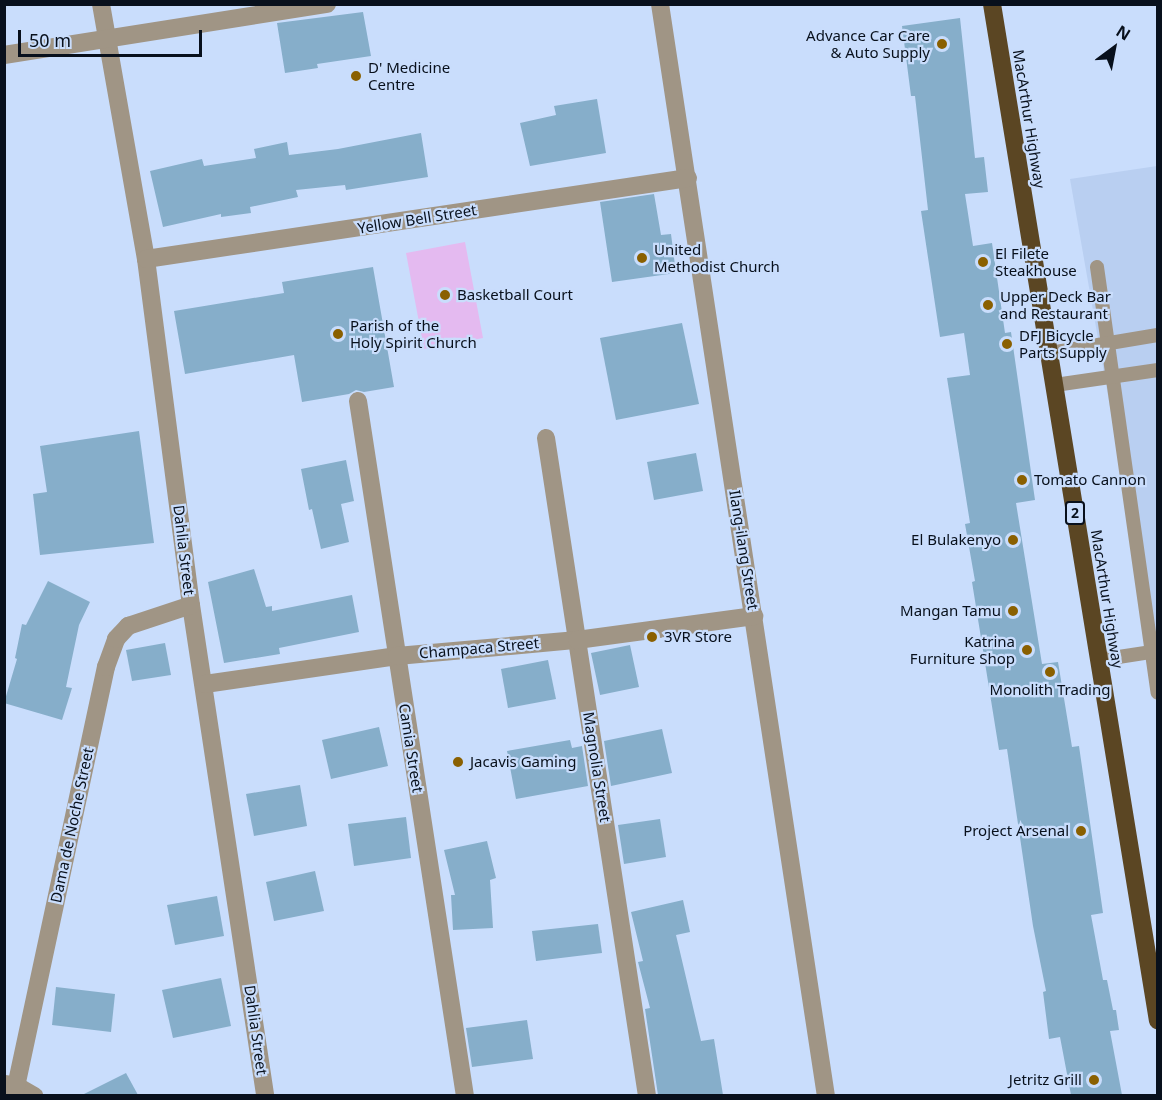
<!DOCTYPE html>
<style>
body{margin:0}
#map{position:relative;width:1162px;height:1100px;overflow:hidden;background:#c9ddfc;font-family:"Noto Sans",sans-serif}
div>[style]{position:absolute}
.built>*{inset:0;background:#b9cff1}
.green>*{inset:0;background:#e4baf0}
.building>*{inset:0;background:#86aeca}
.lane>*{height:14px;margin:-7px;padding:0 7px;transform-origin:7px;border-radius:7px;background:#a09585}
.street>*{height:18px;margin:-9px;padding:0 9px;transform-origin:9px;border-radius:9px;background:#a09585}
.highway>*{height:18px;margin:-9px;padding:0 9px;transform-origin:9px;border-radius:9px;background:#5b4623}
.dots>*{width:16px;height:16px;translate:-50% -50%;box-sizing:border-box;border:3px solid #c9ddfc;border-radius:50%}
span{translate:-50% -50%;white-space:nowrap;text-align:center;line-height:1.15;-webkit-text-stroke:4.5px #c9ddfc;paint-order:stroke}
.shield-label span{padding:2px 4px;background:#c9ddfc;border:2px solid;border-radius:4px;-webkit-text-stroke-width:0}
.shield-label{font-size:14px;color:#08101c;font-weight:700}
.poi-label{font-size:15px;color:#08101c}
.right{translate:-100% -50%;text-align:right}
.left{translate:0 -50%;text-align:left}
.street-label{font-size:15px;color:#08101c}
.frame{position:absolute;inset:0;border:6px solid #08101c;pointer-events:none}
.north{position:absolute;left:1084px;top:18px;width:60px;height:60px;-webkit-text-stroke:4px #c9ddfc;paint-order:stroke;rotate:32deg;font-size:16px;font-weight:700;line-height:24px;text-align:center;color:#08101c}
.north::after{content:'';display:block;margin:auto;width:21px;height:27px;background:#08101c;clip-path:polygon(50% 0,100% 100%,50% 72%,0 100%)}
.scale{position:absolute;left:18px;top:30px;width:184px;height:27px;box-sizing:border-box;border:3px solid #08101c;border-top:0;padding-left:8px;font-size:18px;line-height:21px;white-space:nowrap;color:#08101c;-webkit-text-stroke:4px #c9ddfc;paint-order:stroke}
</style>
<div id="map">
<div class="built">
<i style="clip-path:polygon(1157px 166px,1157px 675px,1070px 179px)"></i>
</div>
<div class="green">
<i style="clip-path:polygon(465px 242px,483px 338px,424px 349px,406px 253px)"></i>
</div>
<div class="building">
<i style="clip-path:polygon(363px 12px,371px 56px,317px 64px,318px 68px,285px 73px,277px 23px)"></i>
<i style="clip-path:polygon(960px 18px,975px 158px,984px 157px,988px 192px,965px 194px,973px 246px,992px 243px,1005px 333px,1011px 332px,1035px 500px,1016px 503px,1042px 664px,1058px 662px,1072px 747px,1079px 746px,1103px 913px,1091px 915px,1103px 980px,1107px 980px,1113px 1010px,1116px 1010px,1119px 1030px,1110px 1031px,1122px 1095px,1071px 1095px,1060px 1037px,1049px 1039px,1043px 992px,1046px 991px,1033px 926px,1007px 749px,999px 750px,972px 582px,975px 581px,965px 524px,970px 523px,947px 378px,970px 375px,964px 333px,940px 337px,921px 211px,928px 210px,915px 96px,911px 96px,902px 26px)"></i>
<i style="clip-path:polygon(597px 99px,606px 153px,530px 166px,520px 123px,556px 115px,554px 106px)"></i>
<i style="clip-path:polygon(421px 133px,428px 177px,346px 190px,345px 185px,296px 190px,298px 197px,250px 207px,251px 213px,221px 217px,221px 214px,163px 227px,150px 171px,202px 159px,204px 166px,256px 158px,254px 149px,287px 142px,289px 155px,338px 149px)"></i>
<i style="clip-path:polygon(654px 194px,661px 235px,671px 234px,676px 273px,612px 282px,600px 202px)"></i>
<i style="clip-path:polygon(373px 267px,394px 387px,364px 392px,356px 390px,349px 394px,302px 402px,294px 355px,185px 374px,174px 311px,284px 293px,282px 282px)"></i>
<i style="clip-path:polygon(682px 323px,699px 404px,616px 420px,600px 338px)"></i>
<i style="clip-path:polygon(139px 431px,154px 543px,40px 555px,33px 494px,47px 492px,40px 446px)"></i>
<i style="clip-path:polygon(696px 453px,703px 491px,654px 500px,647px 462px)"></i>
<i style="clip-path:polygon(346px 460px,354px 501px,341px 504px,349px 542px,321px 549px,312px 509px,309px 510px,301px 469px)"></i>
<i style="clip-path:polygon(254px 569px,266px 607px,272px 606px,272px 611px,352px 595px,359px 632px,279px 648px,280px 654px,224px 663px,208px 582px)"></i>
<i style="clip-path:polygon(48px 581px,90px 602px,79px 625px,66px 687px,72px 688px,62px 720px,4px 703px,17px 659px,15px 658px,22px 624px,26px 625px)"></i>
<i style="clip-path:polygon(165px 643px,171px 675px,132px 681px,126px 650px)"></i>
<i style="clip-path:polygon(630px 645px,639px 687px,600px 695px,591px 653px)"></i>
<i style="clip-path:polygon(548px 660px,556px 699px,508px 708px,501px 669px)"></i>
<i style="clip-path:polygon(379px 727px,388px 766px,331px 779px,322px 740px)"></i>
<i style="clip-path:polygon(662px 729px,672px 773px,611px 786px,604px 741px)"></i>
<i style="clip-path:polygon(570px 740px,572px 748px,582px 746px,588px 786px,516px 799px,507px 751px)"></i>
<i style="clip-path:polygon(300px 785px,307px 826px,254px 836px,246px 794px)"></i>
<i style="clip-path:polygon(406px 817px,411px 858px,354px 866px,348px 824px)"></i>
<i style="clip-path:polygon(660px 819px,666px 857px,624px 864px,618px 825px)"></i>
<i style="clip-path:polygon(487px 841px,496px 878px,490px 880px,493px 928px,453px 930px,451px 895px,455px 895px,444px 850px)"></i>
<i style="clip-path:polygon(315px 871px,324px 911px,274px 921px,266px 882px)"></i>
<i style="clip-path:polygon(217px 896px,224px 936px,175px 945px,167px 905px)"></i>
<i style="clip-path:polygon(683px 900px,690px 932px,676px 935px,701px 1041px,714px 1039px,723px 1095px,658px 1095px,645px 1009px,650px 1008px,638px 962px,643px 961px,631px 912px)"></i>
<i style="clip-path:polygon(598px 924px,602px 953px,536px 961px,532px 931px)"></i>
<i style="clip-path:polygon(221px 978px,231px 1026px,173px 1038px,162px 990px)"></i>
<i style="clip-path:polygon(56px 987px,115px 994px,111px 1032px,52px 1025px)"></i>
<i style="clip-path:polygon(527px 1020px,533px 1059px,472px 1067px,466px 1028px)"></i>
<i style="clip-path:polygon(126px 1073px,138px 1095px,82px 1095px)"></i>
</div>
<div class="lane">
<i style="left:1097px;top:267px;width:430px;rotate:81.9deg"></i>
<i style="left:1050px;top:353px;width:109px;rotate:-9.5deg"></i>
<i style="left:1055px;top:385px;width:104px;rotate:-8.3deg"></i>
<i style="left:1099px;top:660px;width:60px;rotate:-8.7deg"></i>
</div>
<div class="street">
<i style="left:101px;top:4px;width:259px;rotate:80deg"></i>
<i style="left:146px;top:259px;width:349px;rotate:82.6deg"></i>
<i style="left:191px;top:605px;width:497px;rotate:81.4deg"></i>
<i style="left:660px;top:4px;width:1105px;rotate:81.36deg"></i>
<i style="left:4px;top:55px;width:327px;rotate:-9deg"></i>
<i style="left:146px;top:259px;width:548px;rotate:-8.5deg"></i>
<i style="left:358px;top:401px;width:703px;rotate:81.25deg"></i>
<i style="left:546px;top:438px;width:666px;rotate:81.27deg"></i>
<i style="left:205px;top:684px;width:194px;rotate:-8.3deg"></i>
<i style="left:397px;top:656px;width:181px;rotate:-5.1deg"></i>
<i style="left:577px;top:640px;width:179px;rotate:-7.7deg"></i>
<i style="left:6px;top:1084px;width:11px;rotate:10deg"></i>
<i style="left:17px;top:1086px;width:20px;rotate:30deg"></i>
<i style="left:14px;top:1096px;width:439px;rotate:-77.9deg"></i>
<i style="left:106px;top:667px;width:30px;rotate:-70deg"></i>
<i style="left:116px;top:639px;width:18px;rotate:-47deg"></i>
<i style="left:128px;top:626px;width:66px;rotate:-18.4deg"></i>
</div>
<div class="highway">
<i style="left:992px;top:4px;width:1030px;rotate:80.73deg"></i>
</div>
<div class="dots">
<i style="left:942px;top:44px;background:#8a6001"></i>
<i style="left:356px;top:76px;background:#8a6001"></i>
<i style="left:642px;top:258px;background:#8a6001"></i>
<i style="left:983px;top:262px;background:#8a6001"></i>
<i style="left:445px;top:295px;background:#8a6001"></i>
<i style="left:988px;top:305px;background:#8a6001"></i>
<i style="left:338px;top:334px;background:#8a6001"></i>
<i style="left:1007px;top:344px;background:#8a6001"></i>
<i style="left:1022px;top:480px;background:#8a6001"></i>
<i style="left:1013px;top:540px;background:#8a6001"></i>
<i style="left:1013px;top:611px;background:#8a6001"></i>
<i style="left:652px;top:637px;background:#8a6001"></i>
<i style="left:1027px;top:650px;background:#8a6001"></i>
<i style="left:1050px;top:672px;background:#8a6001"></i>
<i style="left:458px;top:762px;background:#8a6001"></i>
<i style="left:1081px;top:831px;background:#8a6001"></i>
<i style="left:1094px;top:1080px;background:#8a6001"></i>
</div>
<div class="shield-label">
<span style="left:1075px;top:513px">2</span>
</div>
<div class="poi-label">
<span class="right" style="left:930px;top:44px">Advance Car Care<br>&amp; Auto Supply</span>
<span class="left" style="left:368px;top:76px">D' Medicine<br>Centre</span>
<span class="left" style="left:654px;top:258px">United<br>Methodist Church</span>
<span class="left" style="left:995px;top:262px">El Filete<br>Steakhouse</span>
<span class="left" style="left:457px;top:295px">Basketball Court</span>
<span class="left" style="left:1000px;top:305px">Upper Deck Bar<br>and Restaurant</span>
<span class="left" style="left:350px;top:334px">Parish of the<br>Holy Spirit Church</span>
<span class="left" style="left:1019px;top:344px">DFJ Bicycle<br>Parts Supply</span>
<span class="left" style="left:1034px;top:480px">Tomato Cannon</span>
<span class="right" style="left:1001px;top:540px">El Bulakenyo</span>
<span class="right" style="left:1001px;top:611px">Mangan Tamu</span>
<span class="left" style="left:664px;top:637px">3VR Store</span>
<span class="right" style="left:1015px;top:650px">Katrina<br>Furniture Shop</span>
<span style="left:1050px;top:690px">Monolith Trading</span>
<span class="left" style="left:470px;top:762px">Jacavis Gaming</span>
<span class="right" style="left:1069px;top:831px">Project Arsenal</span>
<span class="right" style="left:1082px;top:1080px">Jetritz Grill</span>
</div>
<div class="street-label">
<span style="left:1029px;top:119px;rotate:81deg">MacArthur Highway</span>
<span style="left:417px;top:219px;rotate:-9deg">Yellow Bell Street</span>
<span style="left:184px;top:550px;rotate:83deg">Dahlia Street</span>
<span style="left:744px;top:550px;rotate:81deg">Ilang-ilang Street</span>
<span style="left:1107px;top:599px;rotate:81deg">MacArthur Highway</span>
<span style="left:479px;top:648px;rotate:-5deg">Champaca Street</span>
<span style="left:411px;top:748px;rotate:81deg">Camia Street</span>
<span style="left:597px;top:767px;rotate:81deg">Magnolia Street</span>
<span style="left:72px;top:825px;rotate:-78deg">Dama de Noche Street</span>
<span style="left:256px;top:1030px;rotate:82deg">Dahlia Street</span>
</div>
<div class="frame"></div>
<div class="north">N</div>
<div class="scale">50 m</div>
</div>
